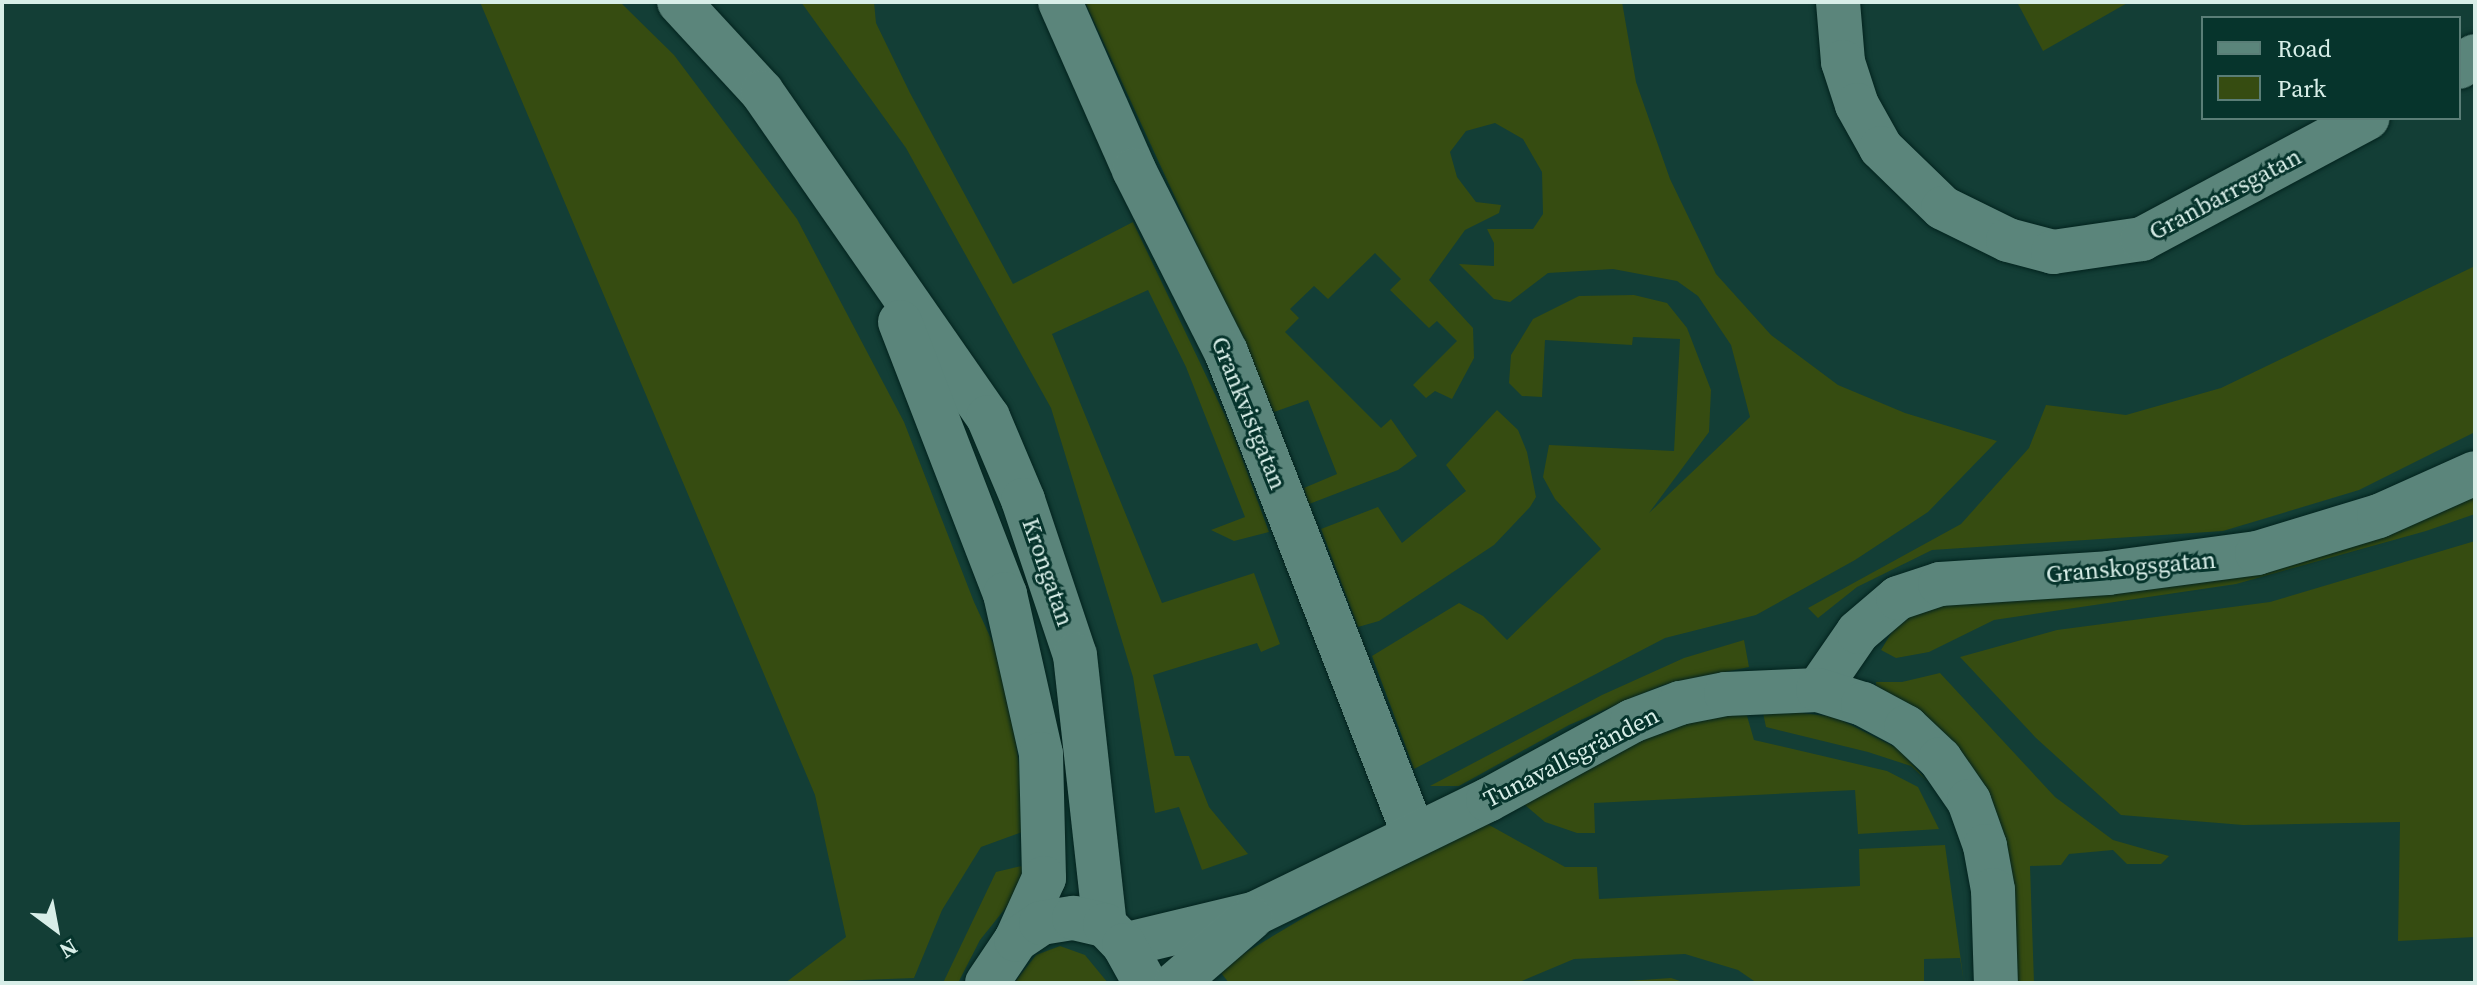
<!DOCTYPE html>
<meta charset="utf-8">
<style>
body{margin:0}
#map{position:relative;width:2477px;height:985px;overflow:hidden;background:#133e36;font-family:"Source Serif 4",serif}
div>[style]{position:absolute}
.green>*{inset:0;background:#364c11}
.roads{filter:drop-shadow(0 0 2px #03231e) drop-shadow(0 0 2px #03231e)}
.minor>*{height:44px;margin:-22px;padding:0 22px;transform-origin:22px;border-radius:22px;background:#5b857b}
span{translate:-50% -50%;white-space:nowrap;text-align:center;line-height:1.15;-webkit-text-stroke:6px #06342c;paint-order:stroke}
.street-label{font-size:24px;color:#d8eee8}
.frame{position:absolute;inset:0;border:4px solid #d8eee8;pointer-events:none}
.legend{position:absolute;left:2201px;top:16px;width:260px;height:104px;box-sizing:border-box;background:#06342c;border:2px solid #5a7e77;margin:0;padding:10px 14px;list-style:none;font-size:24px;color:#d8eee8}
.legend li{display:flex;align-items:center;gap:16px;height:40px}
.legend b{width:40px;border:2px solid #5a7e77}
.north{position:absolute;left:16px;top:889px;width:80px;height:80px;-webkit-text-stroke:6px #06342c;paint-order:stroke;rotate:148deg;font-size:22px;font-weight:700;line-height:32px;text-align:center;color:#d8eee8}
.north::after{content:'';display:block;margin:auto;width:28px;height:36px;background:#d8eee8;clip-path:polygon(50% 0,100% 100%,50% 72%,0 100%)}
</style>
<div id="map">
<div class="green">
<i style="clip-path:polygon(480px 2px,620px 2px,674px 55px,797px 219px,904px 422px,974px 602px,1006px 671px,1028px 830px,981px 847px,942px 910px,914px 978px,785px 983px,846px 937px,815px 795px)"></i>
<i style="clip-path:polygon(801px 2px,874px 2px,876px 23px,910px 93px,1013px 284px,1133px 222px,1231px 428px,1269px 532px,1234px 541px,1211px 530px,1245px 517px,1186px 367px,1148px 290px,1052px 334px,1162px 603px,1254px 573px,1280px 644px,1261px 652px,1257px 643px,1153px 675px,1175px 756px,1189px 756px,1209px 807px,1248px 854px,1202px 870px,1179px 807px,1155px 813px,1133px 677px,1051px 408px,906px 148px)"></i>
<i style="clip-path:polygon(1085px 2px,1622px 2px,1636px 82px,1670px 179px,1716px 274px,1771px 335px,1838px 385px,1905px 413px,1997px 441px,1928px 512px,1855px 560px,1756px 615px,1665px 638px,1414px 769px,1372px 656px,1459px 603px,1483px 616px,1507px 640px,1601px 549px,1555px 499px,1543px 477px,1549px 445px,1674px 451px,1680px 339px,1633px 337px,1632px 345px,1545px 340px,1542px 397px,1522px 396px,1509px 383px,1511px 355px,1533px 319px,1579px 296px,1634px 295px,1667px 303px,1687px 328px,1711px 390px,1709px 432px,1649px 513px,1750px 417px,1731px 345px,1698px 296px,1677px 281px,1613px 269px,1548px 273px,1510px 302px,1494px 299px,1459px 264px,1494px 266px,1494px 243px,1487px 229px,1533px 229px,1543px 214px,1542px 172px,1523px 139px,1495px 123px,1466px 131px,1450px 152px,1457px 177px,1476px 202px,1501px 205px,1499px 213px,1465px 230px,1429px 280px,1473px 328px,1474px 358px,1452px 399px,1435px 391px,1426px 398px,1413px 385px,1457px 341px,1437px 321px,1429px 328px,1390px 290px,1401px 279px,1375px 253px,1328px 299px,1314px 286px,1290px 309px,1299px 318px,1285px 332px,1381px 428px,1391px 419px,1417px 456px,1398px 470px,1309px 504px,1304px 488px,1337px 474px,1308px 400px,1274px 412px)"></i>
<i style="clip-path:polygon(2017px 2px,2129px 2px,2043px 51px)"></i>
<i style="clip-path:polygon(2475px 266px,2475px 432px,2359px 490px,2223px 531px,1932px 550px,1857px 587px,1818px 618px,1808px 608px,1961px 524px,2029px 448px,2046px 405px,2126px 415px,2221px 388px)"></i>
<i style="clip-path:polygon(1497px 410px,1518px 430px,1527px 452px,1536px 497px,1530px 507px,1494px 545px,1379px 621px,1358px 627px,1321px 529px,1378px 507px,1402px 543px,1466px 491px,1446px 465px)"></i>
<i style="clip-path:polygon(2475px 483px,2475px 514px,2426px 531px,2236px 584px,1994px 620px,1929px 652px,1896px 658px,1881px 650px,1893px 630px,1924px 606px,2013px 591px)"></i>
<i style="clip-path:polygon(2475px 541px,2475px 937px,2398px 941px,2400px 822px,2243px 825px,2121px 815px,2036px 738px,1960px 657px,2057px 630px,2270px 602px)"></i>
<i style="clip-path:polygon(1744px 640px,1749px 667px,1663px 685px,1569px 725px,1459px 786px,1430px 786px,1602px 695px,1684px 658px)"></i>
<i style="clip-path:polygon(1940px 673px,2055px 797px,2113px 840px,2169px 856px,2161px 864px,2127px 864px,2113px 850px,2069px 854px,2061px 865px,2030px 866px,2034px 983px,2015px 983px,2010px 879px,1876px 690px,1876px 682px,1902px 682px)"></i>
<i style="clip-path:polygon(1762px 708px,1835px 717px,1899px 749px,1928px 782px,1911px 766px,1868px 752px,1766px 727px)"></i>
<i style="clip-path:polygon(1745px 709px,1754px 740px,1887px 771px,1918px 787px,1939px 829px,1858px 834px,1855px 790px,1594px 803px,1595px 833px,1577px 833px,1545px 822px,1525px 805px,1529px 795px,1670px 725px)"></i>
<i style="clip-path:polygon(1482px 821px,1565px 867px,1597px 867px,1599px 899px,1860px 886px,1859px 849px,1945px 845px,1964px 983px,1960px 958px,1924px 959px,1924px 983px,1757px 983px,1738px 970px,1685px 954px,1574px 959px,1517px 983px,1229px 983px,1218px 969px,1375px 875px)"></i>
<i style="clip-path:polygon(1026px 865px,1012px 900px,980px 940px,958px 983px,943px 983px,996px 872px)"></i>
<i style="clip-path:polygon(1060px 946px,1085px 955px,1108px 983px,1014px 983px,1036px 955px)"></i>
<i style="clip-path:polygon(1671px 978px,1686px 983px,1597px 983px,1599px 983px)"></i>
</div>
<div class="roads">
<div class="minor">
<i style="left:679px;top:2px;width:122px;rotate:47.3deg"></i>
<i style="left:762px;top:92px;width:396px;rotate:55.2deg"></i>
<i style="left:988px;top:417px;width:90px;rotate:67.1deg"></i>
<i style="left:1023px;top:500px;width:163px;rotate:71.5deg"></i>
<i style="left:1075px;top:655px;width:272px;rotate:83.7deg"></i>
<i style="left:1060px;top:2px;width:184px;rotate:66.2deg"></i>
<i style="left:1134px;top:170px;width:204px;rotate:63.2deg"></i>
<i style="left:1226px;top:352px;width:518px;rotate:68.73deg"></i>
<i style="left:1838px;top:2px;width:60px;rotate:85.2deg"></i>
<i style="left:1843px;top:62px;width:45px;rotate:72deg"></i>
<i style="left:1857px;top:105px;width:49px;rotate:60.8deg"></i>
<i style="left:1881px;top:148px;width:86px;rotate:44.1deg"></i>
<i style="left:1943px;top:208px;width:72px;rotate:26.2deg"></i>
<i style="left:2008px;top:240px;width:47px;rotate:14.9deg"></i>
<i style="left:2053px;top:252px;width:90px;rotate:-8.3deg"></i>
<i style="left:2142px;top:239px;width:256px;rotate:-28.2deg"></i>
<i style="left:2459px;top:67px;width:19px;rotate:-35deg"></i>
<i style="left:900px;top:322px;width:292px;rotate:68.9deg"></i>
<i style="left:1005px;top:594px;width:164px;rotate:77.3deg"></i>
<i style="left:1041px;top:754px;width:124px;rotate:88.6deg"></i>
<i style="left:1044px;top:878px;width:68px;rotate:114.3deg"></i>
<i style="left:1818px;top:690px;width:70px;rotate:-55.4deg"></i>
<i style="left:1858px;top:632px;width:52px;rotate:-40.4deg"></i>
<i style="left:1898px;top:598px;width:44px;rotate:-18.4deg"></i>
<i style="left:1940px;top:584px;width:168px;rotate:-3.7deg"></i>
<i style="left:2108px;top:573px;width:150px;rotate:-7.6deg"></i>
<i style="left:2257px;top:553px;width:127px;rotate:-16.9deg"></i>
<i style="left:2379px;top:516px;width:105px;rotate:-24.1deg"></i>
<i style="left:1124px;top:945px;width:136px;rotate:-13.6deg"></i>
<i style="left:1256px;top:913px;width:258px;rotate:-26deg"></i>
<i style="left:1488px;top:800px;width:164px;rotate:-28.7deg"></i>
<i style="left:1632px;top:721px;width:51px;rotate:-20.6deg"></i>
<i style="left:1680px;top:703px;width:47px;rotate:-11.1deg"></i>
<i style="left:1726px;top:694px;width:92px;rotate:-2.5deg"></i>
<i style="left:1818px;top:690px;width:47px;rotate:17.3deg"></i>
<i style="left:1863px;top:704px;width:49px;rotate:28.1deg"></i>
<i style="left:1906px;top:727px;width:47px;rotate:43.3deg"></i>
<i style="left:1940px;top:759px;width:51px;rotate:55.4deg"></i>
<i style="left:1969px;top:801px;width:48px;rotate:70.4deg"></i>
<i style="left:1985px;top:846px;width:45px;rotate:79.7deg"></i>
<i style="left:1993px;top:890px;width:93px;rotate:88.2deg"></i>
<i style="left:987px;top:983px;width:52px;rotate:-56deg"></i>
<i style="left:1016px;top:940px;width:30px;rotate:-34deg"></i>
<i style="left:1041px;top:923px;width:33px;rotate:-9deg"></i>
<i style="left:1074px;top:918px;width:32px;rotate:13deg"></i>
<i style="left:1105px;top:925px;width:28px;rotate:46deg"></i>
<i style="left:1124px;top:945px;width:43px;rotate:61.1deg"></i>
<i style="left:1176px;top:983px;width:99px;rotate:-40.9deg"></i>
</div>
</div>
<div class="street-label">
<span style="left:2225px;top:194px;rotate:-28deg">Granbarrsgatan</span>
<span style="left:1249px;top:413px;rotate:68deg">Grankvistgatan</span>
<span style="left:2131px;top:567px;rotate:-5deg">Granskogsgatan</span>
<span style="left:1048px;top:572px;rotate:71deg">Krongatan</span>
<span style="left:1571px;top:757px;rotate:-27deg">Tunavallsgränden</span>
</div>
<div class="frame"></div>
<ul class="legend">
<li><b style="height:10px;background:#5b857b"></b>Road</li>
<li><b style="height:22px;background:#364c11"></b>Park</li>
</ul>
<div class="north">N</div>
</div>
